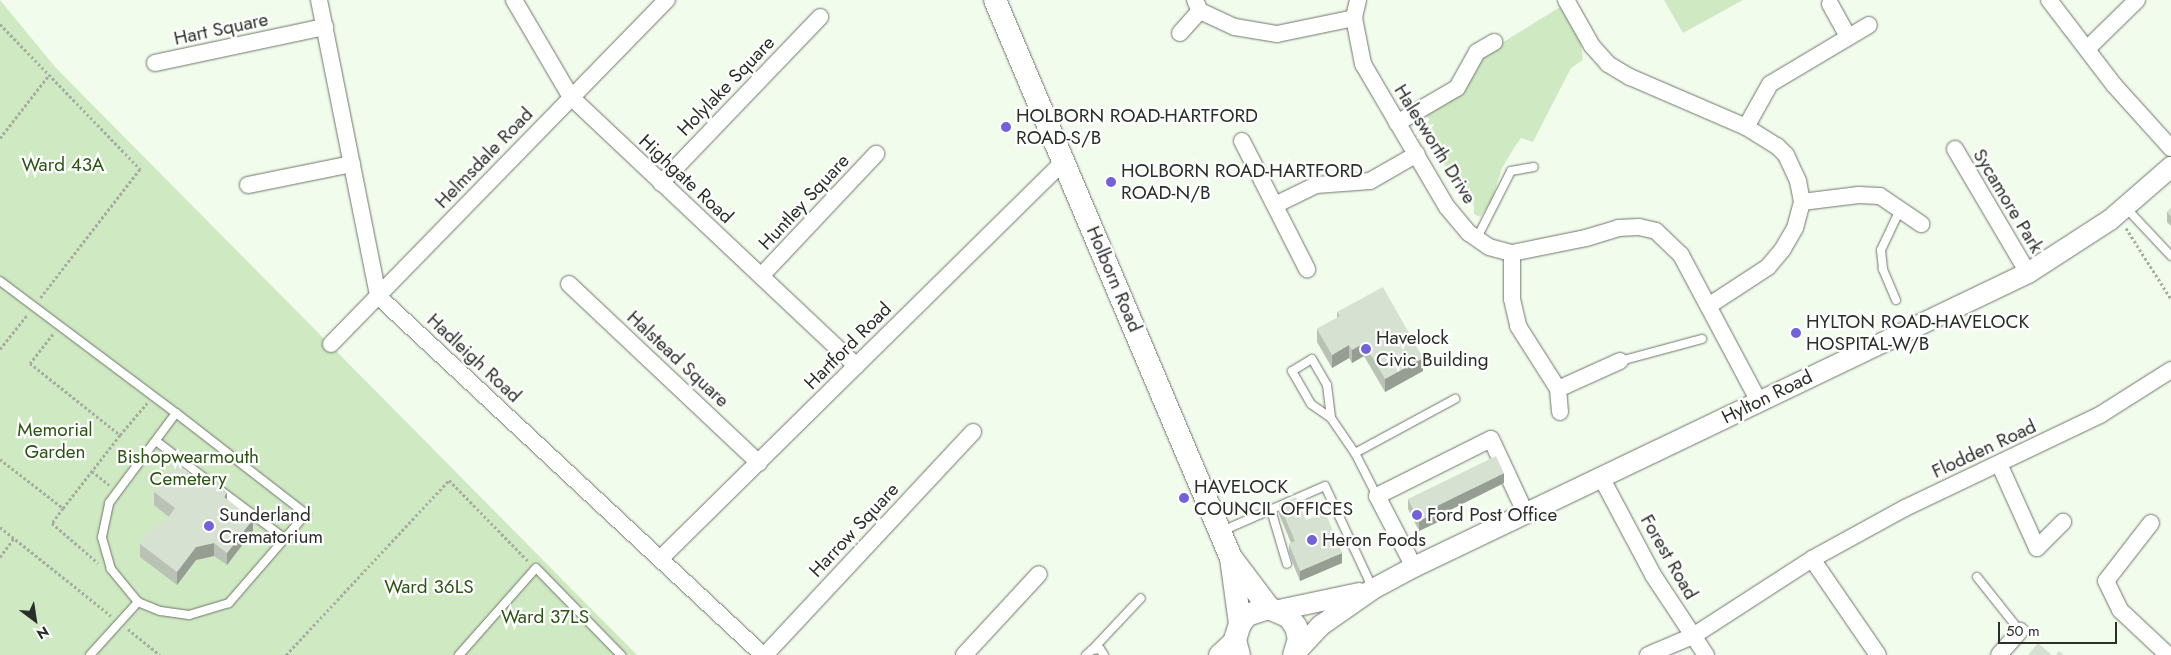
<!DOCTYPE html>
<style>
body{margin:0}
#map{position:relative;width:2171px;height:655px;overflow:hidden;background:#f2fced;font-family:Jost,sans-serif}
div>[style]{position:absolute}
.green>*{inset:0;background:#cfeac2}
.path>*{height:3px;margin-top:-1.5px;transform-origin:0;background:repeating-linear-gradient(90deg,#a6ada2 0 2.5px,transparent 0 5px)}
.roads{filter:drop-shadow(0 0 1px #6e766a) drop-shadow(0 0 1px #6e766a)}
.service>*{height:8px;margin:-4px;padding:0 4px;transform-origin:4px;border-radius:4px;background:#fff}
.minor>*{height:16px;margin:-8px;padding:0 8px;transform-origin:8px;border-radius:8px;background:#fff}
.tertiary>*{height:20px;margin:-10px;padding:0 10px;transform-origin:10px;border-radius:10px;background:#fff}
.secondary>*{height:22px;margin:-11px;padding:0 11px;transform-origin:11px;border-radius:11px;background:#fff}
.wall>*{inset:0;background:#b9c2b5}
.shaded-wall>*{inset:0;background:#969e93}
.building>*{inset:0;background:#d7e1d2}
.dots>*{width:14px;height:14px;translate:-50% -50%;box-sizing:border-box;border:2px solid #fff;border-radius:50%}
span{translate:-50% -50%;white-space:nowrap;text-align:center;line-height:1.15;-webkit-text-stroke:4.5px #fff;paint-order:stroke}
.street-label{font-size:19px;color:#2b2f2a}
.poi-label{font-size:19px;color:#2b2f2a}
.left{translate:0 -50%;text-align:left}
.park-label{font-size:19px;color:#2c5414}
.north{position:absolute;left:10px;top:595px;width:50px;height:50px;-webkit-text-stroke:4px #fff;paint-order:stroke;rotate:149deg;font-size:14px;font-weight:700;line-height:20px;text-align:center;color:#2b2f2a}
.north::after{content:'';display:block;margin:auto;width:18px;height:22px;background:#2b2f2a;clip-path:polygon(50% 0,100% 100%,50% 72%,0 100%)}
.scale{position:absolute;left:1998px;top:622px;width:119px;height:22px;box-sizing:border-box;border:2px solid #2b2f2a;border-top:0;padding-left:6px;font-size:15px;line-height:18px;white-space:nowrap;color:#2b2f2a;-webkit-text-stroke:4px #fff;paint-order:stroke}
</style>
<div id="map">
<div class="green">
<i style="clip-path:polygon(0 0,56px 68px,637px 655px,0 655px)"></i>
<i style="clip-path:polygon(1664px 0,1743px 0,1683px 33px)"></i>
<i style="clip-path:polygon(1560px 7px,1581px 43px,1583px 60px,1571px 68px,1533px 142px,1521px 138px,1514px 148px,1502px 168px,1492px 200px,1480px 217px,1474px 214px,1474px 206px,1458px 173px,1444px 165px,1421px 126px,1430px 120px,1424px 113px,1462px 93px,1487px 52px)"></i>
</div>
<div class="path">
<i style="left:0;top:24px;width:202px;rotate:46deg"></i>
<i style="left:140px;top:169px;width:163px;rotate:127.8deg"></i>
<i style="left:0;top:138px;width:80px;rotate:-52.1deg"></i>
<i style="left:2126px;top:228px;width:84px;rotate:57.6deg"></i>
<i style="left:53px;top:334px;width:37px;rotate:128deg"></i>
<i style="left:30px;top:363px;width:115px;rotate:38.7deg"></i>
<i style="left:120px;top:435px;width:46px;rotate:127.9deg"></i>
<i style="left:0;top:349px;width:43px;rotate:-51.5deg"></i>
<i style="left:120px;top:435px;width:42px;rotate:-49.8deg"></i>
<i style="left:0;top:459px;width:80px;rotate:37.9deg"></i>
<i style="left:63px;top:508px;width:47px;rotate:-51.9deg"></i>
<i style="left:92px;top:471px;width:22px;rotate:39deg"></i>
<i style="left:63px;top:508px;width:19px;rotate:126deg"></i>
<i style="left:52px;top:523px;width:61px;rotate:41deg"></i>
<i style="left:0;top:527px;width:142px;rotate:38.7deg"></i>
<i style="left:0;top:557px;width:24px;rotate:-54deg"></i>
<i style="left:128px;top:629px;width:41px;rotate:39.1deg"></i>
<i style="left:286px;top:655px;width:239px;rotate:-47deg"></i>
<i style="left:449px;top:480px;width:113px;rotate:45.7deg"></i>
</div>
<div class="roads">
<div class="service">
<i style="left:2126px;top:208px;width:66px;rotate:46.8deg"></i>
<i style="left:1477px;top:238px;width:75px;rotate:-63.1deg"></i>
<i style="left:1511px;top:171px;width:23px;rotate:-10deg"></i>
<i style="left:0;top:281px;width:220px;rotate:36.9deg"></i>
<i style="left:176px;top:413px;width:165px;rotate:37.8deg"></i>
<i style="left:306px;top:514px;width:118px;rotate:130.9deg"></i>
<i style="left:229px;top:603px;width:42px;rotate:163.3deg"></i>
<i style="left:189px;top:615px;width:29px;rotate:-172deg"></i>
<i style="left:160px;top:611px;width:24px;rotate:-158deg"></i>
<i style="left:138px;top:602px;width:43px;rotate:-129.3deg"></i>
<i style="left:111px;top:569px;width:33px;rotate:-106deg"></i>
<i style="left:102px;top:537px;width:35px;rotate:-78deg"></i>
<i style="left:109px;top:503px;width:112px;rotate:-53.3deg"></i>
<i style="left:1896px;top:300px;width:34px;rotate:-113deg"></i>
<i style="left:1883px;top:269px;width:19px;rotate:-96deg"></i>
<i style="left:1881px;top:250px;width:42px;rotate:-64.7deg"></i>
<i style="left:1620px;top:361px;width:85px;rotate:-15deg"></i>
<i style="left:1331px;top:418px;width:24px;rotate:-145deg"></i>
<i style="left:1311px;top:404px;width:38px;rotate:-120deg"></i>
<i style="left:1292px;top:371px;width:23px;rotate:-31deg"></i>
<i style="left:1312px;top:359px;width:30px;rotate:60deg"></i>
<i style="left:1327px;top:385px;width:33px;rotate:83deg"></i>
<i style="left:1331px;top:418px;width:42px;rotate:55.6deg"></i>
<i style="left:156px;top:441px;width:69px;rotate:37.4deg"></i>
<i style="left:220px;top:490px;width:80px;rotate:36.9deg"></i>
<i style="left:1377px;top:496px;width:48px;rotate:-117.1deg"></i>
<i style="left:1355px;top:453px;width:114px;rotate:-28.4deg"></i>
<i style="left:1271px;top:510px;width:56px;rotate:73.5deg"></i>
<i style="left:1222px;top:531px;width:112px;rotate:-23.6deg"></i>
<i style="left:1325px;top:486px;width:114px;rotate:65deg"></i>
<i style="left:1977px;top:577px;width:69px;rotate:51.5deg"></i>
<i style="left:1092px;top:650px;width:71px;rotate:-46.7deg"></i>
<i style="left:90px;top:655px;width:72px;rotate:-47.8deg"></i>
<i style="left:459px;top:655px;width:116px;rotate:-48.5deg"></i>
<i style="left:536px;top:568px;width:122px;rotate:45.7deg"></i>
<i style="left:1086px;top:655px;width:8px;rotate:-40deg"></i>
<i style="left:1092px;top:650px;width:8px;rotate:-7deg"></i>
<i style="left:1100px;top:649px;width:7px;rotate:56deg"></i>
</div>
<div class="minor">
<i style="left:319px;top:0;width:302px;rotate:78.7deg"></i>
<i style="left:378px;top:296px;width:526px;rotate:43deg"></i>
<i style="left:514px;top:0;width:113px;rotate:59.6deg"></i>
<i style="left:571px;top:97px;width:392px;rotate:43.3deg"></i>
<i style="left:1195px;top:0;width:12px;rotate:66deg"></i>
<i style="left:1200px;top:11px;width:38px;rotate:25deg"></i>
<i style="left:1235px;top:27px;width:43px;rotate:9.5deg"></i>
<i style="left:1277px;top:34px;width:79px;rotate:-11.7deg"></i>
<i style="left:1358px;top:0;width:18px;rotate:103deg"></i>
<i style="left:1354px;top:18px;width:47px;rotate:78.9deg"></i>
<i style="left:1363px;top:64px;width:166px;rotate:59.6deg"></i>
<i style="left:1447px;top:207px;width:34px;rotate:50deg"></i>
<i style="left:1469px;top:233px;width:24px;rotate:35deg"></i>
<i style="left:1489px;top:247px;width:24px;rotate:15deg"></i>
<i style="left:1512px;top:253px;width:76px;rotate:-11.5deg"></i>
<i style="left:1586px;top:238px;width:34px;rotate:-17deg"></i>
<i style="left:1618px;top:228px;width:21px;rotate:-3deg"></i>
<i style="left:1639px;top:227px;width:17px;rotate:13deg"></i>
<i style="left:1656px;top:231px;width:35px;rotate:44deg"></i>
<i style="left:1681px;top:255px;width:164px;rotate:62deg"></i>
<i style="left:1566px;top:0;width:53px;rotate:60.5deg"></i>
<i style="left:1592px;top:46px;width:24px;rotate:48deg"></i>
<i style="left:1608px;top:64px;width:26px;rotate:31deg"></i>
<i style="left:1630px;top:77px;width:126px;rotate:23.3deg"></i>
<i style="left:1746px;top:127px;width:36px;rotate:32deg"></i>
<i style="left:1777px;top:146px;width:13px;rotate:45deg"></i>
<i style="left:1786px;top:155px;width:29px;rotate:65deg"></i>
<i style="left:1798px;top:181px;width:21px;rotate:79deg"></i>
<i style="left:1802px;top:202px;width:27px;rotate:105deg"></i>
<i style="left:1795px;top:228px;width:24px;rotate:120deg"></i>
<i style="left:1783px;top:249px;width:23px;rotate:130deg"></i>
<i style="left:1768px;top:267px;width:69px;rotate:146.8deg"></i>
<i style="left:2049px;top:0;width:107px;rotate:52.6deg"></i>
<i style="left:2114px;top:85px;width:85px;rotate:47.9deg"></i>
<i style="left:1830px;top:4px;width:37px;rotate:61deg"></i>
<i style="left:1180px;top:33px;width:30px;rotate:-48deg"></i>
<i style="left:2087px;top:49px;width:70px;rotate:-44.4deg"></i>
<i style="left:155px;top:63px;width:174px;rotate:-12deg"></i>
<i style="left:1397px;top:123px;width:69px;rotate:-30.3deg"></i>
<i style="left:1457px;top:88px;width:41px;rotate:-60.9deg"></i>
<i style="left:1477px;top:52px;width:20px;rotate:-30deg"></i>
<i style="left:1746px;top:127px;width:49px;rotate:-60.8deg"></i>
<i style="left:1770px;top:84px;width:115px;rotate:-30.8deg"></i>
<i style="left:1242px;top:141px;width:144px;rotate:63.1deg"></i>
<i style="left:1955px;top:149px;width:144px;rotate:59.5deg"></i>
<i style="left:661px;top:183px;width:230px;rotate:-46.2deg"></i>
<i style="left:248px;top:185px;width:106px;rotate:-11.4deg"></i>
<i style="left:1802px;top:202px;width:57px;rotate:-7deg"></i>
<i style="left:1859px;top:195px;width:21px;rotate:3deg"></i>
<i style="left:1880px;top:196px;width:50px;rotate:34.3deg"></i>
<i style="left:1275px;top:205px;width:46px;rotate:-26deg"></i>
<i style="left:1316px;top:185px;width:54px;rotate:-4.2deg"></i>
<i style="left:1370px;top:181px;width:54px;rotate:-29.9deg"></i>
<i style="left:1512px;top:253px;width:46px;rotate:90deg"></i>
<i style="left:1512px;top:299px;width:28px;rotate:77deg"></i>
<i style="left:1518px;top:326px;width:75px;rotate:57.6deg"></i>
<i style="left:1558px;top:389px;width:23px;rotate:85deg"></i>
<i style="left:761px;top:276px;width:168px;rotate:-46.7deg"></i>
<i style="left:569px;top:284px;width:261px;rotate:43.3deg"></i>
<i style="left:331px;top:344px;width:481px;rotate:-45.7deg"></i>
<i style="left:1558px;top:389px;width:68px;rotate:-24.3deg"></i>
<i style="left:2000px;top:466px;width:90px;rotate:65.7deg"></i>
<i style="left:2037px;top:548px;width:37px;rotate:-45deg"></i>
<i style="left:1601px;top:477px;width:111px;rotate:62deg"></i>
<i style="left:1653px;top:575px;width:96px;rotate:56.5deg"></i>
<i style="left:2151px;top:523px;width:73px;rotate:127.8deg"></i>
<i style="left:2106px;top:581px;width:32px;rotate:64deg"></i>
<i style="left:2120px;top:610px;width:66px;rotate:43.2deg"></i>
<i style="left:660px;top:559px;width:567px;rotate:-44.57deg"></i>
<i style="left:1812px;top:559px;width:116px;rotate:55.5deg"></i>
<i style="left:1414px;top:567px;width:80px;rotate:-117.5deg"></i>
<i style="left:1377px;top:496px;width:127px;rotate:-26.6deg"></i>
<i style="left:1491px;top:439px;width:81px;rotate:65deg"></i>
<i style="left:765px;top:655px;width:305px;rotate:-47deg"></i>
<i style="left:964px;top:655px;width:110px;rotate:-47.2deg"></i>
<i style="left:1648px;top:655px;width:49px;rotate:-22.9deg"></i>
<i style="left:1693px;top:636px;width:142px;rotate:-32.9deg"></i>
<i style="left:1812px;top:559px;width:106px;rotate:-28.7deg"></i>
<i style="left:1905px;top:508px;width:216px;rotate:-25.5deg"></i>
<i style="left:2100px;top:415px;width:84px;rotate:-32.4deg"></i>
<i style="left:1999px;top:655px;width:32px;rotate:-49deg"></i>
</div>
<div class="tertiary">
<i style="left:1279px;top:610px;width:82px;rotate:-12deg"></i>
<i style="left:1297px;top:651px;width:34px;rotate:-47deg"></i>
<i style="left:1320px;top:626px;width:65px;rotate:-34.9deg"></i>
<i style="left:1373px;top:589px;width:47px;rotate:-28.2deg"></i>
<i style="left:1414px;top:567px;width:681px;rotate:-25.59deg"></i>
<i style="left:2028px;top:273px;width:98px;rotate:-32.9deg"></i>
<i style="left:2110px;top:220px;width:81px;rotate:-41deg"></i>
<i style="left:1219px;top:655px;width:22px;rotate:-43deg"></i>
</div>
<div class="secondary">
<i style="left:995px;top:0;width:606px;rotate:67.07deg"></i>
<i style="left:1231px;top:558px;width:67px;rotate:82.2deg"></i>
<i style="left:1232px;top:559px;width:61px;rotate:52.9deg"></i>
<i style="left:1239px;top:655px;width:16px;rotate:-105deg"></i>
<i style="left:1235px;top:640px;width:17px;rotate:-73deg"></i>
<i style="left:1240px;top:624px;width:11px;rotate:-52deg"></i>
<i style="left:1247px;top:615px;width:23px;rotate:-18deg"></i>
<i style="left:1269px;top:608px;width:22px;rotate:24deg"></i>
<i style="left:1289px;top:617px;width:12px;rotate:55deg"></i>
<i style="left:1296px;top:627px;width:12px;rotate:76deg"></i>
<i style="left:1299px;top:639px;width:17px;rotate:107deg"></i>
</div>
</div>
<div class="wall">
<i style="clip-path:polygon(2171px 208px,2171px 226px,2167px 222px,2167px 212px)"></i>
<i style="clip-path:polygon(1337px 312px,1423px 371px,1385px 392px,1364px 356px,1352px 363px,1349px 358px,1332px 368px,1317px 342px,1317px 329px,1337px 318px)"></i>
<i style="clip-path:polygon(1504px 483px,1438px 516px,1438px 522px,1419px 531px,1408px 509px,1408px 499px)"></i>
<i style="clip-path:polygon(154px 492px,227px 499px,253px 531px,227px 565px,214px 556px,196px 560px,177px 585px,140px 557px,140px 544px,162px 526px,169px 517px,154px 505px)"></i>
<i style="clip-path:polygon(1279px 504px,1306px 520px,1342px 563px,1300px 581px,1289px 554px,1289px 544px,1291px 543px,1279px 514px)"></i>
</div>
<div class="shaded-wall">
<i style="clip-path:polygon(1364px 343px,1364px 356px,1352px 363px,1352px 350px)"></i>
<i style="clip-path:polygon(1349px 345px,1349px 358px,1332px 368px,1332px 355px)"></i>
<i style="clip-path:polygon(1423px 358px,1423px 371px,1385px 392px,1385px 379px)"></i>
<i style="clip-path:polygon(1504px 473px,1504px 483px,1438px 516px,1438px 522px,1419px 531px,1419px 521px,1435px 507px)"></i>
<i style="clip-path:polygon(227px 492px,227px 505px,224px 497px)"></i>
<i style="clip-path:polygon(253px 519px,253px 531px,227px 565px,227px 553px)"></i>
<i style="clip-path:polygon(214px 543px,214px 556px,196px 560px,177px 585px,177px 572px,196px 547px)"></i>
<i style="clip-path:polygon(1342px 553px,1342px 563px,1300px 581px,1300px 571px)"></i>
</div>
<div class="building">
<i style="clip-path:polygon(2171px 208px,2171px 216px,2167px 212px)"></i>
<i style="clip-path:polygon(1383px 287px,1423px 358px,1385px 379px,1364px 343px,1352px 350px,1349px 345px,1332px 355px,1317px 329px,1340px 316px,1337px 312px)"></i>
<i style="clip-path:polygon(1496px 456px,1504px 473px,1435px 507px,1438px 512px,1419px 521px,1408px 499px)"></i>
<i style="clip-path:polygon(177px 463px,201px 482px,205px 475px,227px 492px,224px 497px,253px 519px,227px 553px,214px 543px,196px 547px,177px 572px,140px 544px,157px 523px,162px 526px,175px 508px,154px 492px)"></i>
<i style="clip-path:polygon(1296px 497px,1306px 520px,1325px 512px,1342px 553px,1300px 571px,1289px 544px,1295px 541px,1279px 504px)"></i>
<i style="clip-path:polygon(2038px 643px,2052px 655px,2028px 655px)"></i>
<i style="clip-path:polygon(2059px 651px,2064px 655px,2056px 655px)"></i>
</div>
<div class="dots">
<i style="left:1006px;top:127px;background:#7361dc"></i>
<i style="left:1111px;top:182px;background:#7361dc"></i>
<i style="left:1796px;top:333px;background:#7361dc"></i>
<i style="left:1366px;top:349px;background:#7361dc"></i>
<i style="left:1184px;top:498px;background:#7361dc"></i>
<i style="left:1417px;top:515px;background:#7361dc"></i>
<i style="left:209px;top:526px;background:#7361dc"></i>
<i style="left:1312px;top:540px;background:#7361dc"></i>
</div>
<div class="street-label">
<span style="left:221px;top:29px;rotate:-12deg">Hart Square</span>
<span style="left:726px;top:86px;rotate:-46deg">Holylake Square</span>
<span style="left:1435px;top:144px;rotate:58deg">Halesworth Drive</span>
<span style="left:484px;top:158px;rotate:-46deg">Helmsdale Road</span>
<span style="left:686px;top:179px;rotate:43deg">Highgate Road</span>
<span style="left:2008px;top:201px;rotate:59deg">Sycamore Park</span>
<span style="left:804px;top:202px;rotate:-47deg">Huntley Square</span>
<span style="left:1114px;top:279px;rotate:67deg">Holborn Road</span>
<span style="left:848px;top:346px;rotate:-45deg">Hartford Road</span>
<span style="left:474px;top:358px;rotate:43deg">Hadleigh Road</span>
<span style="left:678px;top:359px;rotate:43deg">Halstead Square</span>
<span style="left:1767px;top:397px;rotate:-26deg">Hylton Road</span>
<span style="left:1984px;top:449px;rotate:-25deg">Flodden Road</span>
<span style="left:854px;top:530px;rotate:-47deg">Harrow Square</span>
<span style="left:1669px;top:557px;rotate:60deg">Forest Road</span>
</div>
<div class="poi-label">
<span class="left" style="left:1016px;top:127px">HOLBORN ROAD-HARTFORD<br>ROAD-S/B</span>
<span class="left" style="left:1121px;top:182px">HOLBORN ROAD-HARTFORD<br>ROAD-N/B</span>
<span class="left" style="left:1806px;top:333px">HYLTON ROAD-HAVELOCK<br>HOSPITAL-W/B</span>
<span class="left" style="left:1376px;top:349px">Havelock<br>Civic Building</span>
<span class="left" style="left:1194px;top:498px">HAVELOCK<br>COUNCIL OFFICES</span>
<span class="left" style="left:219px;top:526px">Sunderland<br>Crematorium</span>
<span class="left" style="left:1427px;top:515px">Ford Post Office</span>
<span class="left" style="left:1322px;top:540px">Heron Foods</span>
</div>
<div class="park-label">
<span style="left:63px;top:165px">Ward 43A</span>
<span style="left:55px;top:441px">Memorial<br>Garden</span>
<span style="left:188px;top:468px">Bishopwearmouth<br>Cemetery</span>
<span style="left:429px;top:587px">Ward 36LS</span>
<span style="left:545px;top:617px">Ward 37LS</span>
</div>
<div class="north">N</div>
<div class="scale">50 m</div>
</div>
